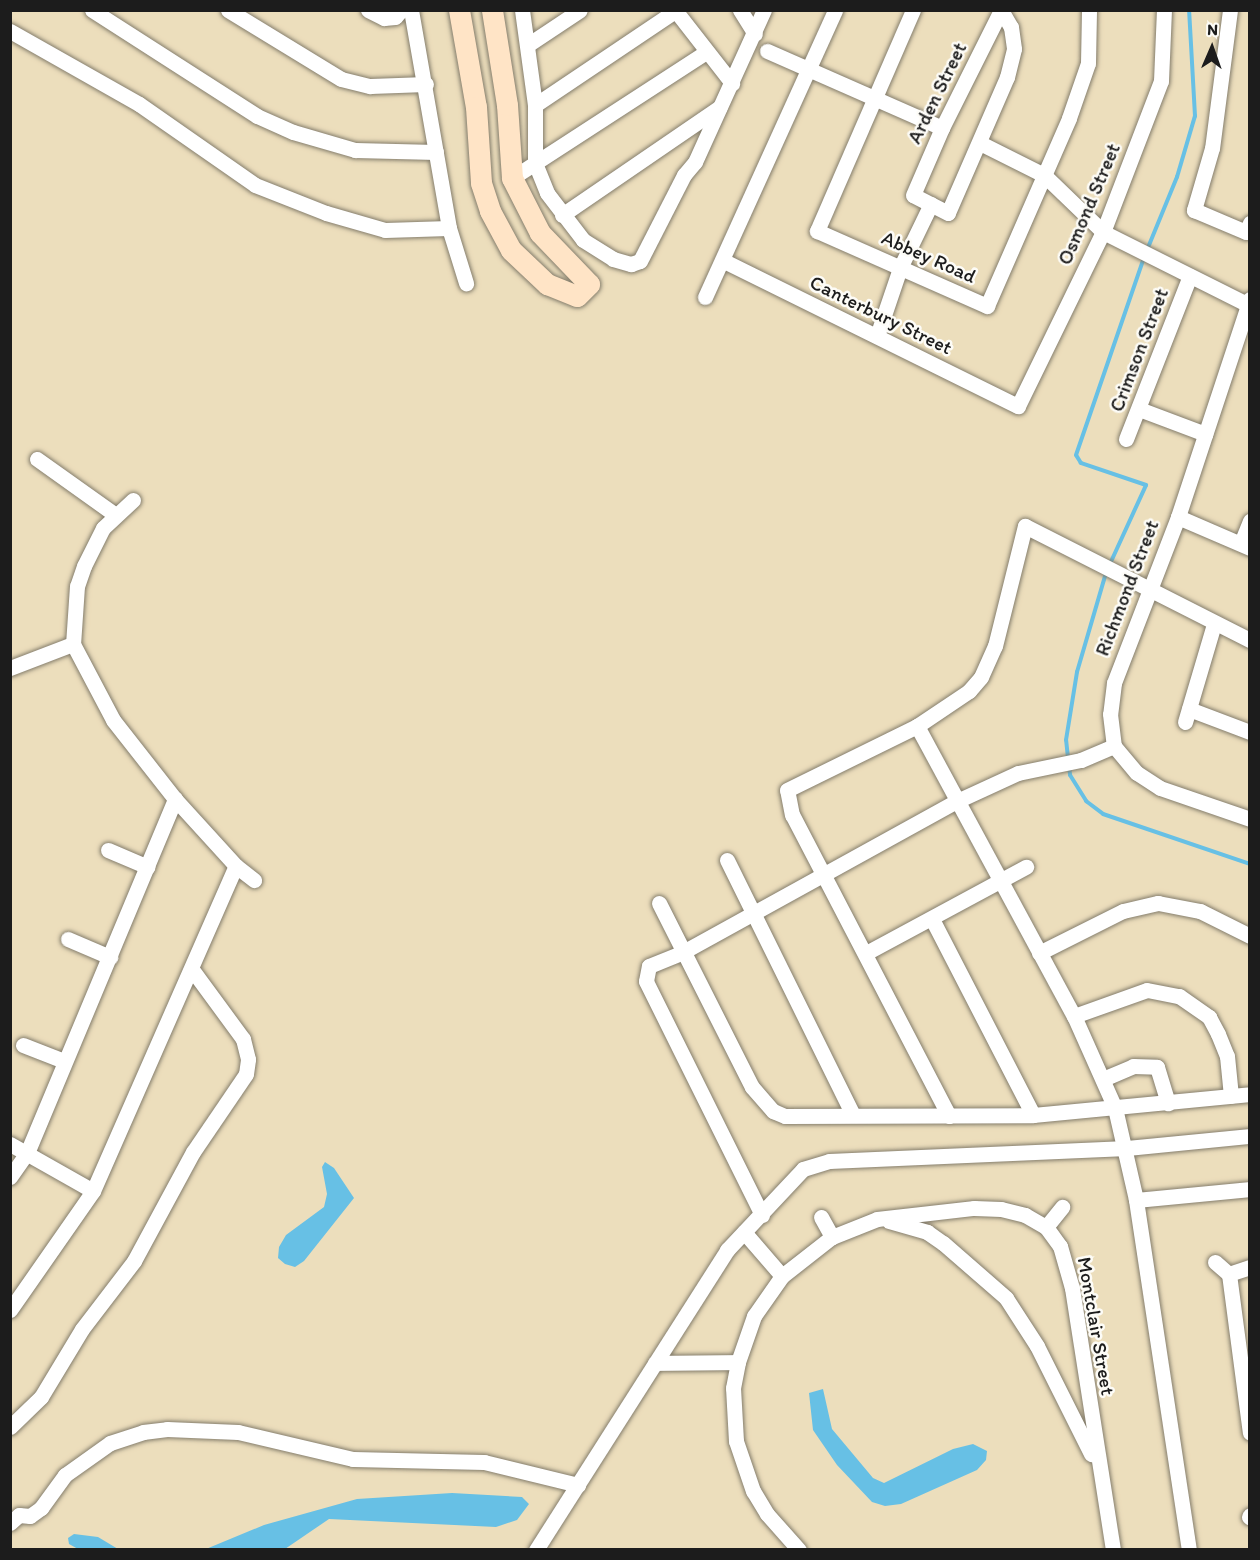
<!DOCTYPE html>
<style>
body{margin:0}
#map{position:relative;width:1260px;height:1560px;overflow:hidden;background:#ecdebc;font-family:Itim,sans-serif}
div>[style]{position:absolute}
.water>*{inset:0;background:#67c0e5}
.stream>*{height:4px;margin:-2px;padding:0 2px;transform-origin:2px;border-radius:2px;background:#67c0e5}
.roads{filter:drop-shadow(0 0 2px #847d6c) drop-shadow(0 0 2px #847d6c)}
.street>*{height:15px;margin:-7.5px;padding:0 7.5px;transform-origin:7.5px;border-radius:7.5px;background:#fff}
.secondary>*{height:21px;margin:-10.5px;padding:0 10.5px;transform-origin:10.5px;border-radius:10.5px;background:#ffe4c6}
span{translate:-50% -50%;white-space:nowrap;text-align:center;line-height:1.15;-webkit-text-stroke:5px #fdfcf7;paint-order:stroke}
.street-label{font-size:20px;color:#1c1c1c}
.frame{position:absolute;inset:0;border:12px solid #1c1c1c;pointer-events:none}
.north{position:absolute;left:1182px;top:18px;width:60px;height:60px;-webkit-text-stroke:4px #fdfcf7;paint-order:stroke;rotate:2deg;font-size:16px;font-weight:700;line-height:24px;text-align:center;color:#1c1c1c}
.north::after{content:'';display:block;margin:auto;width:21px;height:27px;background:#1c1c1c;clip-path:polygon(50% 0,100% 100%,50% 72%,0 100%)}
</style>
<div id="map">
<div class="water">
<i style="clip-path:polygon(325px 1162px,334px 1168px,354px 1198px,304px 1261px,295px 1267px,285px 1264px,278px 1258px,279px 1247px,286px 1235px,324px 1207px,327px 1194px,322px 1167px)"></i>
<i style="clip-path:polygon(823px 1389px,832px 1429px,873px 1478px,884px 1483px,953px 1449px,973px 1444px,987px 1451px,986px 1460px,977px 1470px,901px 1504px,885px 1506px,872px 1502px,837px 1465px,813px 1430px,809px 1393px)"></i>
<i style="clip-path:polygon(452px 1493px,522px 1497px,529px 1504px,517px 1520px,496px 1527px,329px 1519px,285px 1549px,206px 1549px,264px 1525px,357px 1499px)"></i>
<i style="clip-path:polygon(74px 1534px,98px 1537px,118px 1549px,78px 1549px,69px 1544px,68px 1538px)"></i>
</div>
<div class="stream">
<i style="left:1147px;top:250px;width:79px;rotate:-67.7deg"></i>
<i style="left:1177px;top:177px;width:64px;rotate:-73.6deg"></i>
<i style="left:1195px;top:116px;width:106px;rotate:-93.2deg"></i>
<i style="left:1109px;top:566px;width:89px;rotate:-65.4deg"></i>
<i style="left:1146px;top:485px;width:69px;rotate:-161.3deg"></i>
<i style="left:1081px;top:463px;width:9px;rotate:-122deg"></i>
<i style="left:1076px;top:455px;width:209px;rotate:-71deg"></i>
<i style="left:1068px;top:758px;width:18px;rotate:-96deg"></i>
<i style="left:1066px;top:740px;width:69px;rotate:-80.8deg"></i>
<i style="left:1077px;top:672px;width:103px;rotate:-73.7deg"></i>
<i style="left:1069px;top:765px;width:10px;rotate:84deg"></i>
<i style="left:1070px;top:775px;width:31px;rotate:58deg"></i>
<i style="left:1086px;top:801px;width:21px;rotate:37deg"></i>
<i style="left:1103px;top:814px;width:155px;rotate:18.8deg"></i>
</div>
<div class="roads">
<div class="street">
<i style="left:92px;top:10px;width:196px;rotate:32.7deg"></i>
<i style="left:257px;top:116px;width:39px;rotate:24deg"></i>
<i style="left:293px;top:132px;width:65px;rotate:16.2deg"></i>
<i style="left:355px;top:150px;width:81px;rotate:1.4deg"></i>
<i style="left:228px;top:10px;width:132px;rotate:31.4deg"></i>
<i style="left:341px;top:79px;width:30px;rotate:14deg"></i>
<i style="left:370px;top:86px;width:56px;rotate:-2deg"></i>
<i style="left:368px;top:10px;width:18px;rotate:27deg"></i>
<i style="left:384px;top:18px;width:11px;rotate:-5deg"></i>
<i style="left:395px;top:17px;width:9px;rotate:-49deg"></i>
<i style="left:411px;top:10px;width:221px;rotate:80.1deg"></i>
<i style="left:449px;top:228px;width:58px;rotate:72.8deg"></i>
<i style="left:522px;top:10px;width:96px;rotate:82.2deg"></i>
<i style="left:535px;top:105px;width:58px;rotate:90deg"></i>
<i style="left:535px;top:163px;width:32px;rotate:68deg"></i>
<i style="left:547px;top:193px;width:59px;rotate:52.5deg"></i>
<i style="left:583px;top:240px;width:36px;rotate:32deg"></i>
<i style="left:613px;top:259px;width:19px;rotate:16deg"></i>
<i style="left:631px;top:264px;width:9px;rotate:-18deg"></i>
<i style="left:640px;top:261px;width:97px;rotate:-62.9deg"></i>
<i style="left:684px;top:175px;width:17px;rotate:-50deg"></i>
<i style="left:695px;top:162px;width:167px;rotate:-65.6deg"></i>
<i style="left:675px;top:10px;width:93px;rotate:52deg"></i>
<i style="left:740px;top:10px;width:28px;rotate:58deg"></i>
<i style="left:913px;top:10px;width:241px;rotate:113.5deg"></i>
<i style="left:817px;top:231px;width:186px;rotate:23.8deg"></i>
<i style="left:987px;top:306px;width:205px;rotate:-66.4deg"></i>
<i style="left:1069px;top:118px;width:58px;rotate:-70.9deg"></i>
<i style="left:1088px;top:63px;width:53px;rotate:-88.9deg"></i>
<i style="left:1001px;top:10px;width:20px;rotate:60deg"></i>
<i style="left:1011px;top:27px;width:22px;rotate:82deg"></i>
<i style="left:1014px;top:49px;width:29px;rotate:104deg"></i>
<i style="left:1007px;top:77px;width:148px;rotate:113.5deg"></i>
<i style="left:948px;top:213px;width:39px;rotate:-153deg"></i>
<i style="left:913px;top:195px;width:73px;rotate:-66.6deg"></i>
<i style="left:942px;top:128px;width:132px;rotate:-63.4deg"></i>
<i style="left:1230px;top:10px;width:139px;rotate:97.4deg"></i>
<i style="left:1212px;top:148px;width:65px;rotate:106.2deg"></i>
<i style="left:1194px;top:210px;width:56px;rotate:22.9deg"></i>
<i style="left:1246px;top:232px;width:10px;rotate:-66deg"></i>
<i style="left:10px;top:31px;width:148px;rotate:29.5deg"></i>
<i style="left:139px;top:104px;width:141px;rotate:34.9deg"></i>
<i style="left:255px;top:185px;width:76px;rotate:21.5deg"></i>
<i style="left:326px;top:213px;width:61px;rotate:16.1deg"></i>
<i style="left:385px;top:230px;width:64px;rotate:-1.8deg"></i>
<i style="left:529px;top:44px;width:61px;rotate:-33.7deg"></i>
<i style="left:767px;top:51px;width:191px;rotate:23.7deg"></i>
<i style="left:535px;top:105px;width:169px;rotate:-33.9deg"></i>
<i style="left:980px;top:143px;width:72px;rotate:26.6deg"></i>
<i style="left:1044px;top:175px;width:82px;rotate:44deg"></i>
<i style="left:1103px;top:232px;width:161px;rotate:26.6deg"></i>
<i style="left:512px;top:178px;width:231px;rotate:-33deg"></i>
<i style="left:562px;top:215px;width:191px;rotate:-34.4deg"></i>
<i style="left:724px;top:261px;width:328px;rotate:26.3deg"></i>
<i style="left:1018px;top:406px;width:194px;rotate:-64deg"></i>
<i style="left:1103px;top:232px;width:162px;rotate:-69deg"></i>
<i style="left:1161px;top:81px;width:71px;rotate:-87.6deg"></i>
<i style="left:705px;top:297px;width:315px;rotate:-65.6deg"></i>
<i style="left:1250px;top:299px;width:230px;rotate:108.3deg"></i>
<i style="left:1178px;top:517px;width:178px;rotate:111.1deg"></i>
<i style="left:1114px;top:683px;width:31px;rotate:97deg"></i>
<i style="left:1110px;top:714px;width:32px;rotate:83deg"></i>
<i style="left:1114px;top:746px;width:35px;rotate:50deg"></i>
<i style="left:1137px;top:773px;width:27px;rotate:33deg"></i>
<i style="left:1160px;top:788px;width:95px;rotate:19deg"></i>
<i style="left:877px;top:336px;width:72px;rotate:-71.3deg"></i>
<i style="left:900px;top:268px;width:71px;rotate:-64.2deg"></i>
<i style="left:1139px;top:409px;width:71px;rotate:20.7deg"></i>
<i style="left:1126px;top:439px;width:175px;rotate:-68.6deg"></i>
<i style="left:37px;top:459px;width:95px;rotate:35.5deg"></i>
<i style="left:133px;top:500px;width:41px;rotate:137deg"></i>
<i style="left:103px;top:528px;width:42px;rotate:116.6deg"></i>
<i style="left:84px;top:566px;width:21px;rotate:109deg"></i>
<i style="left:77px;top:586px;width:58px;rotate:93.9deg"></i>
<i style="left:73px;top:644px;width:86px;rotate:62.2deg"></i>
<i style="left:113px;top:720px;width:100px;rotate:51.9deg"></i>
<i style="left:175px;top:799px;width:91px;rotate:47.7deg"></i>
<i style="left:236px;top:866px;width:23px;rotate:38deg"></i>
<i style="left:1178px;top:517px;width:78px;rotate:23.3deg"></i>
<i style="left:1241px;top:543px;width:24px;rotate:-68deg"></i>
<i style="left:10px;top:668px;width:67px;rotate:-20.9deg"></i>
<i style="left:1189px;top:709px;width:65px;rotate:20.7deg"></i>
<i style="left:1185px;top:722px;width:102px;rotate:-73.5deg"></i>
<i style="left:917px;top:726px;width:330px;rotate:61.6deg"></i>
<i style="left:1074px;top:1016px;width:101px;rotate:66deg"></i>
<i style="left:1115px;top:1108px;width:94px;rotate:77.1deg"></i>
<i style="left:1136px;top:1200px;width:354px;rotate:81.4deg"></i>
<i style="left:108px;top:850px;width:43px;rotate:23deg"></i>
<i style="left:727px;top:860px;width:284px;rotate:63.7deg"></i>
<i style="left:659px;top:903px;width:206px;rotate:63.2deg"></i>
<i style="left:752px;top:1087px;width:32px;rotate:49deg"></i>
<i style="left:773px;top:1111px;width:13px;rotate:23deg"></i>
<i style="left:785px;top:1116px;width:248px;rotate:-0.2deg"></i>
<i style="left:1033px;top:1115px;width:218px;rotate:-5.5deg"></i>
<i style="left:932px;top:919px;width:220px;rotate:62.7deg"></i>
<i style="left:68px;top:939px;width:46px;rotate:23.2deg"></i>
<i style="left:866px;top:953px;width:182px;rotate:-28.3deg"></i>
<i style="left:1039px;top:953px;width:94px;rotate:-26.6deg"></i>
<i style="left:1123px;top:911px;width:36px;rotate:-13deg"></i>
<i style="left:1158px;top:903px;width:43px;rotate:10.8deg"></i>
<i style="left:1200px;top:911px;width:56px;rotate:26.6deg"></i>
<i style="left:1074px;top:1016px;width:77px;rotate:-19.6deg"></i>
<i style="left:1147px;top:990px;width:33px;rotate:11deg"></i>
<i style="left:1179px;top:996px;width:37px;rotate:35deg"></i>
<i style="left:1209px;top:1017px;width:19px;rotate:62deg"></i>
<i style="left:1218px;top:1034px;width:24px;rotate:68deg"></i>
<i style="left:1227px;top:1056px;width:40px;rotate:84.3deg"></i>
<i style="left:23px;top:1045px;width:44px;rotate:21.3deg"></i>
<i style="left:1103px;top:1079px;width:33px;rotate:-23deg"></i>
<i style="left:1133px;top:1066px;width:24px;rotate:2deg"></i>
<i style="left:1157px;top:1067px;width:38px;rotate:73deg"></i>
<i style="left:949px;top:1116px;width:339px;rotate:-117.5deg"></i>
<i style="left:792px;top:815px;width:25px;rotate:-101deg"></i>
<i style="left:787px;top:790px;width:145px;rotate:-26.2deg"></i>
<i style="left:917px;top:726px;width:63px;rotate:-33.9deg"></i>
<i style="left:969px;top:691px;width:18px;rotate:-49deg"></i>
<i style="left:981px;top:677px;width:34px;rotate:-66deg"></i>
<i style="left:995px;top:646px;width:124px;rotate:-76deg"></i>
<i style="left:1025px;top:526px;width:252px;rotate:26.9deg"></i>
<i style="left:10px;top:1144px;width:95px;rotate:29.5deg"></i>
<i style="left:10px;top:1177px;width:29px;rotate:-55deg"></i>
<i style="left:27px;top:1153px;width:384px;rotate:-67.3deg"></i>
<i style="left:1136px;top:1200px;width:115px;rotate:-5.5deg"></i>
<i style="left:762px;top:1215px;width:261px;rotate:-116.4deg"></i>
<i style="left:646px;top:981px;width:15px;rotate:-79deg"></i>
<i style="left:649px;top:966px;width:37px;rotate:-22deg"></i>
<i style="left:683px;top:952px;width:313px;rotate:-28.9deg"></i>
<i style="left:957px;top:801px;width:67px;rotate:-24.7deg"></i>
<i style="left:1018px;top:773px;width:64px;rotate:-11.7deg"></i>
<i style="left:1081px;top:760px;width:36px;rotate:-23deg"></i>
<i style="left:821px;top:1217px;width:23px;rotate:61deg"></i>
<i style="left:889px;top:1221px;width:40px;rotate:16deg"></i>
<i style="left:927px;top:1232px;width:19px;rotate:35deg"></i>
<i style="left:943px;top:1243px;width:84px;rotate:41.1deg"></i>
<i style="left:1006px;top:1298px;width:57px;rotate:57.1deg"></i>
<i style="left:1037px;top:1346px;width:121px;rotate:63.4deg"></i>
<i style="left:1046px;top:1227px;width:26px;rotate:-51deg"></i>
<i style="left:744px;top:1232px;width:58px;rotate:49.2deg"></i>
<i style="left:1215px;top:1262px;width:18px;rotate:41deg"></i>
<i style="left:1250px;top:1267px;width:22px;rotate:162deg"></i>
<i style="left:1229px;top:1274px;width:160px;rotate:82.5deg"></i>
<i style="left:10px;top:1310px;width:145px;rotate:-55.1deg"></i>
<i style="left:93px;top:1191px;width:355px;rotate:-66.3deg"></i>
<i style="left:655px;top:1363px;width:83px;rotate:-0.7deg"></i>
<i style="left:10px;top:1427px;width:43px;rotate:-44.1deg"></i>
<i style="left:41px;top:1397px;width:79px;rotate:-58.9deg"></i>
<i style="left:82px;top:1329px;width:86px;rotate:-52.6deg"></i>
<i style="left:134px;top:1261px;width:124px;rotate:-61.6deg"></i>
<i style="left:193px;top:1152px;width:94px;rotate:-55.8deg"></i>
<i style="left:246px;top:1074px;width:15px;rotate:-82deg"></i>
<i style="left:248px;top:1059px;width:21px;rotate:-104deg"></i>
<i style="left:243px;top:1039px;width:84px;rotate:-126.3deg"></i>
<i style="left:1249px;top:1517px;width:2px;rotate:-63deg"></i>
<i style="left:10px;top:1523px;width:12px;rotate:-42deg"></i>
<i style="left:19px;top:1515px;width:11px;rotate:5deg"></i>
<i style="left:30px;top:1516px;width:14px;rotate:-36deg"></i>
<i style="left:41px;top:1508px;width:41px;rotate:-54deg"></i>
<i style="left:65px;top:1475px;width:55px;rotate:-35.4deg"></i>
<i style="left:110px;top:1443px;width:35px;rotate:-18deg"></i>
<i style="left:143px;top:1432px;width:24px;rotate:-7deg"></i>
<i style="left:167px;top:1429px;width:71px;rotate:2.4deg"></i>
<i style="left:238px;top:1432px;width:118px;rotate:13.2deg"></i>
<i style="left:353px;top:1459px;width:131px;rotate:1.3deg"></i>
<i style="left:484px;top:1462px;width:97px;rotate:13.7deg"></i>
<i style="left:536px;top:1550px;width:356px;rotate:-57.5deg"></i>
<i style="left:727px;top:1250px;width:111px;rotate:-46.8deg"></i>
<i style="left:803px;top:1169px;width:27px;rotate:-17deg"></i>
<i style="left:829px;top:1161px;width:298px;rotate:-2.5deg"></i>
<i style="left:1127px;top:1148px;width:124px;rotate:-5.6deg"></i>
<i style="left:799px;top:1550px;width:48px;rotate:-131.6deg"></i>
<i style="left:767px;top:1514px;width:27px;rotate:-121deg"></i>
<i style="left:753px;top:1491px;width:53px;rotate:-108.8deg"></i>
<i style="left:736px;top:1441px;width:53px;rotate:-93.2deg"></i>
<i style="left:733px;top:1388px;width:26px;rotate:-79deg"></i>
<i style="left:738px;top:1362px;width:49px;rotate:-70.8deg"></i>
<i style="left:754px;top:1316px;width:49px;rotate:-55deg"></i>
<i style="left:782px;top:1276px;width:63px;rotate:-38deg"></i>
<i style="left:832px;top:1237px;width:48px;rotate:-21.8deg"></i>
<i style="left:877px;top:1219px;width:98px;rotate:-6.5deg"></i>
<i style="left:974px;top:1208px;width:27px;rotate:2deg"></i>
<i style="left:1001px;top:1209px;width:25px;rotate:14deg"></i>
<i style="left:1025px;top:1215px;width:24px;rotate:30deg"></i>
<i style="left:1046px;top:1227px;width:24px;rotate:54deg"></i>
<i style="left:1060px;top:1246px;width:44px;rotate:74.1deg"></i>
<i style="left:1072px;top:1288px;width:265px;rotate:81.1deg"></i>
</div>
<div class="secondary">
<i style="left:459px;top:10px;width:98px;rotate:80.1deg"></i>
<i style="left:476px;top:107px;width:76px;rotate:86.2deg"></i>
<i style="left:481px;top:183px;width:29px;rotate:72deg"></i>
<i style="left:490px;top:211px;width:44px;rotate:61.7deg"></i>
<i style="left:511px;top:250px;width:50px;rotate:43.4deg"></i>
<i style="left:547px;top:284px;width:32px;rotate:22deg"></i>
<i style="left:577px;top:296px;width:17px;rotate:-45deg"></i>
<i style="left:589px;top:284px;width:71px;rotate:-133.9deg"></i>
<i style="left:540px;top:233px;width:62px;rotate:-117deg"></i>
<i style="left:512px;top:178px;width:73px;rotate:-93.9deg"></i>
<i style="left:507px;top:105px;width:96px;rotate:-99deg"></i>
</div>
</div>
<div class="street-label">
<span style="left:937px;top:93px;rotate:-64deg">Arden Street</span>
<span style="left:1089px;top:204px;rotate:-67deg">Osmond Street</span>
<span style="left:929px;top:257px;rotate:24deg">Abbey Road</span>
<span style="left:881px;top:315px;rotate:26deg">Canterbury Street</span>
<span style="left:1139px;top:350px;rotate:-69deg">Crimson Street</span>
<span style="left:1127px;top:588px;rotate:-69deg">Richmond Street</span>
<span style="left:1096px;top:1326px;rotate:80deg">Montclair Street</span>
</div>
<div class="frame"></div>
<div class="north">N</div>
</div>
